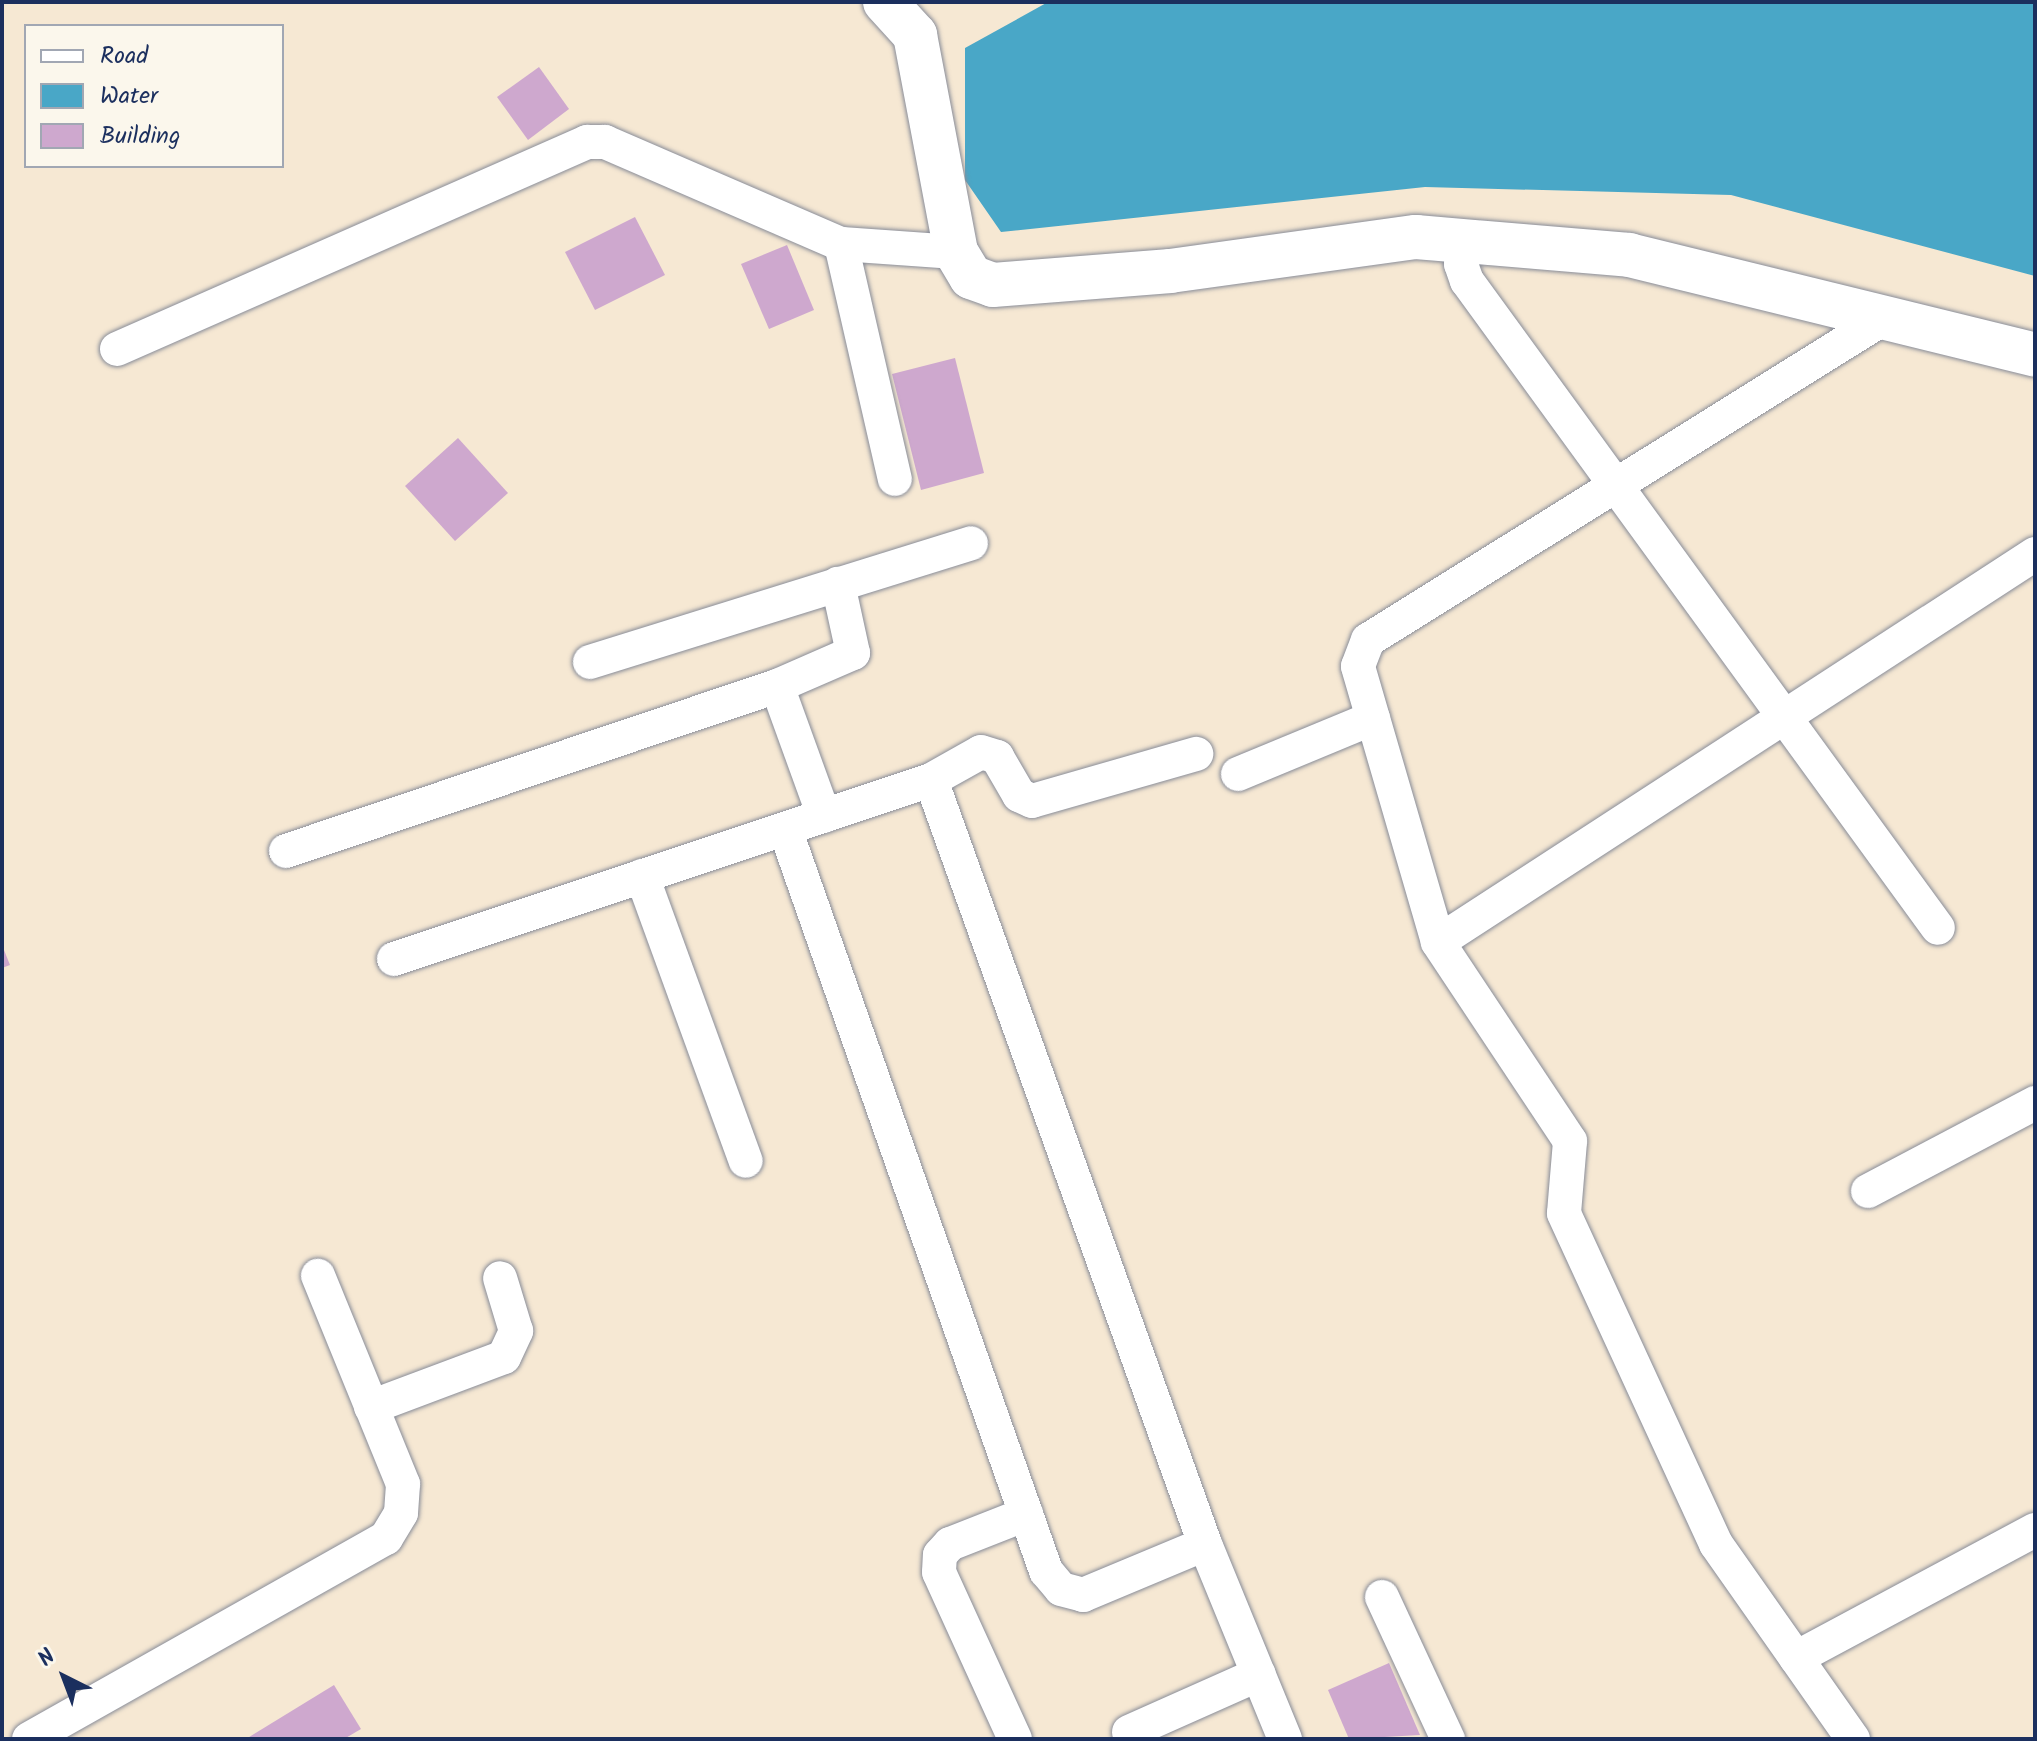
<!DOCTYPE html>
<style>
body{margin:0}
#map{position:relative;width:2037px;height:1741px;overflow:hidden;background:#f6e8d3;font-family:Kalam,sans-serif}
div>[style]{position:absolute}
.water>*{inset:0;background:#49a7c7}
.building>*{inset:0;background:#cea8ce}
.roads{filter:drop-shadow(0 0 2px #888c98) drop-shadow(0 0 2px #888c98)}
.minor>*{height:34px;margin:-17px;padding:0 17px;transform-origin:17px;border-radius:17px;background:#fff}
.tertiary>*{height:44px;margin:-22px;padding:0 22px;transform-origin:22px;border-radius:22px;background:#fff}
span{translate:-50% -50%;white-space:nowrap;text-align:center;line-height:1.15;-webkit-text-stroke:7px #fbf7ec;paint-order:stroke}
.frame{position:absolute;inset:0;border:4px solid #1b2f5e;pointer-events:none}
.legend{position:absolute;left:24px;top:24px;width:260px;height:144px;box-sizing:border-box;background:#fbf7ec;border:2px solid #a1a7b3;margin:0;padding:10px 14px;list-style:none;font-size:24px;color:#1b2f5e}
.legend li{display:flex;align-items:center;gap:16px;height:40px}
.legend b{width:40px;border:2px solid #a1a7b3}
.north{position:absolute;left:24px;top:1637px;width:80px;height:80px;-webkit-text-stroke:6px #fbf7ec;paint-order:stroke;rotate:318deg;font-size:22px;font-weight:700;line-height:32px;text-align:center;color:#1b2f5e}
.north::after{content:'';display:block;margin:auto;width:28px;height:36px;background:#1b2f5e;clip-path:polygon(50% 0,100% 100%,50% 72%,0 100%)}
</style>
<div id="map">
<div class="water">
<i style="clip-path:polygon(1048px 2px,2035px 2px,2035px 276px,1731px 195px,1425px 187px,1001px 232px,965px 180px,965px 48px)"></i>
</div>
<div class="building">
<i style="clip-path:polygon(539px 67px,569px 109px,528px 140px,497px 97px)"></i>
<i style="clip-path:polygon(635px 217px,665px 275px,595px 310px,565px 252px)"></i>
<i style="clip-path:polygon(787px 245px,814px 310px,769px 329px,741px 264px)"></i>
<i style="clip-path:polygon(955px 358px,984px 473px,921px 490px,892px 374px)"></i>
<i style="clip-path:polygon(458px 438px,508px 493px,455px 541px,405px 486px)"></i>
<i style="clip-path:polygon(2px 945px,10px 965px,2px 968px)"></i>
<i style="clip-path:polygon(1389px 1663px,1420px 1735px,1349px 1739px,1328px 1690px)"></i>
<i style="clip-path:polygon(334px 1685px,361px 1729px,344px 1739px,246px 1739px)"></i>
</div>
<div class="roads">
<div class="minor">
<i style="left:1468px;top:241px;width:24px;rotate:107deg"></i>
<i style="left:1461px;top:264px;width:18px;rotate:71deg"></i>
<i style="left:1467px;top:281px;width:800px;rotate:53.95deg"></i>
<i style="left:841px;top:244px;width:241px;rotate:77.1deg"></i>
<i style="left:117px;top:349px;width:514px;rotate:-23.77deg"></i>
<i style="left:587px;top:142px;width:18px"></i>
<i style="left:605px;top:142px;width:257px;rotate:23.4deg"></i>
<i style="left:841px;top:244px;width:115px;rotate:4deg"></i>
<i style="left:590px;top:662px;width:399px;rotate:-17.3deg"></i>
<i style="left:777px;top:686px;width:138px;rotate:70.1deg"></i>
<i style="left:1238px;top:774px;width:146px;rotate:-22.5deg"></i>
<i style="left:931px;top:780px;width:57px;rotate:-29.2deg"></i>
<i style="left:981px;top:752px;width:17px;rotate:17deg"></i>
<i style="left:997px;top:757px;width:44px;rotate:59.9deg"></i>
<i style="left:1019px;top:795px;width:14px;rotate:25deg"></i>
<i style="left:1032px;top:801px;width:171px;rotate:-16deg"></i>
<i style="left:785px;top:829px;width:787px;rotate:70.62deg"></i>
<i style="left:1046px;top:1571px;width:23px;rotate:50deg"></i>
<i style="left:1061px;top:1589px;width:23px;rotate:15deg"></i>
<i style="left:1083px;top:1595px;width:132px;rotate:-22.7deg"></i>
<i style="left:286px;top:851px;width:518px;rotate:-18.57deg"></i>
<i style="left:777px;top:686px;width:83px;rotate:-23.5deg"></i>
<i style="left:853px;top:653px;width:71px;rotate:-102.3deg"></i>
<i style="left:642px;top:876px;width:303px;rotate:70deg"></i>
<i style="left:1438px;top:942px;width:712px;rotate:-33.02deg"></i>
<i style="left:394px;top:959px;width:566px;rotate:-18.43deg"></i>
<i style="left:931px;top:780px;width:812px;rotate:70.27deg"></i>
<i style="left:1205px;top:1544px;width:211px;rotate:67.7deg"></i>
<i style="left:1868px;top:1191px;width:189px;rotate:-27.8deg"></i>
<i style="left:371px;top:1407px;width:142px;rotate:-20.6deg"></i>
<i style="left:504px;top:1357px;width:29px;rotate:-65deg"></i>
<i style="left:516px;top:1331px;width:55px;rotate:-106.8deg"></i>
<i style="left:1382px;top:1597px;width:157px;rotate:65.1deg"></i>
<i style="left:1796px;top:1658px;width:271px;rotate:-28.2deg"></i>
<i style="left:1129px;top:1732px;width:142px;rotate:-24deg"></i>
<i style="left:29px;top:1739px;width:410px;rotate:-29.4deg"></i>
<i style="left:386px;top:1538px;width:29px;rotate:-59deg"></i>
<i style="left:401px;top:1513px;width:29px;rotate:-86deg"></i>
<i style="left:403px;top:1484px;width:225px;rotate:-112.2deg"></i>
<i style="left:1015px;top:1739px;width:183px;rotate:-114.5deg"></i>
<i style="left:939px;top:1572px;width:17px;rotate:-87deg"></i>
<i style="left:940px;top:1555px;width:15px;rotate:-48deg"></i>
<i style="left:950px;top:1544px;width:82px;rotate:-21.5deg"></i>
<i style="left:1853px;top:1739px;width:238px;rotate:-125.1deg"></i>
<i style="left:1716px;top:1544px;width:364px;rotate:-114.7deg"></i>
<i style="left:1564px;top:1213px;width:72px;rotate:-85.2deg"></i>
<i style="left:1570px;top:1141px;width:239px;rotate:-123.6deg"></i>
<i style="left:1438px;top:942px;width:287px;rotate:-106.2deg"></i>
<i style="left:1358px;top:666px;width:28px;rotate:-69deg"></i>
<i style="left:1368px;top:640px;width:608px;rotate:-31.97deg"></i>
</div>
<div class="tertiary">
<i style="left:885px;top:2px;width:45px;rotate:47.7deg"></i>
<i style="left:915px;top:35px;width:221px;rotate:79.3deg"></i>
<i style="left:956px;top:252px;width:29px;rotate:59deg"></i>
<i style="left:971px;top:277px;width:23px;rotate:20deg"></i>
<i style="left:993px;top:285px;width:178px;rotate:-4.5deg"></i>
<i style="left:1170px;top:271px;width:248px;rotate:-7.9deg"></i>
<i style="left:1416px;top:237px;width:214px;rotate:4.8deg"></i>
<i style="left:1629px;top:255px;width:418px;rotate:13.8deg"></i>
</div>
</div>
<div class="frame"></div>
<ul class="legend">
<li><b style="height:10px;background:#fff"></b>Road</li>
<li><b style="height:22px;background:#49a7c7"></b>Water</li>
<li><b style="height:22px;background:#cea8ce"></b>Building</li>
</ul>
<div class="north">N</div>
</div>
